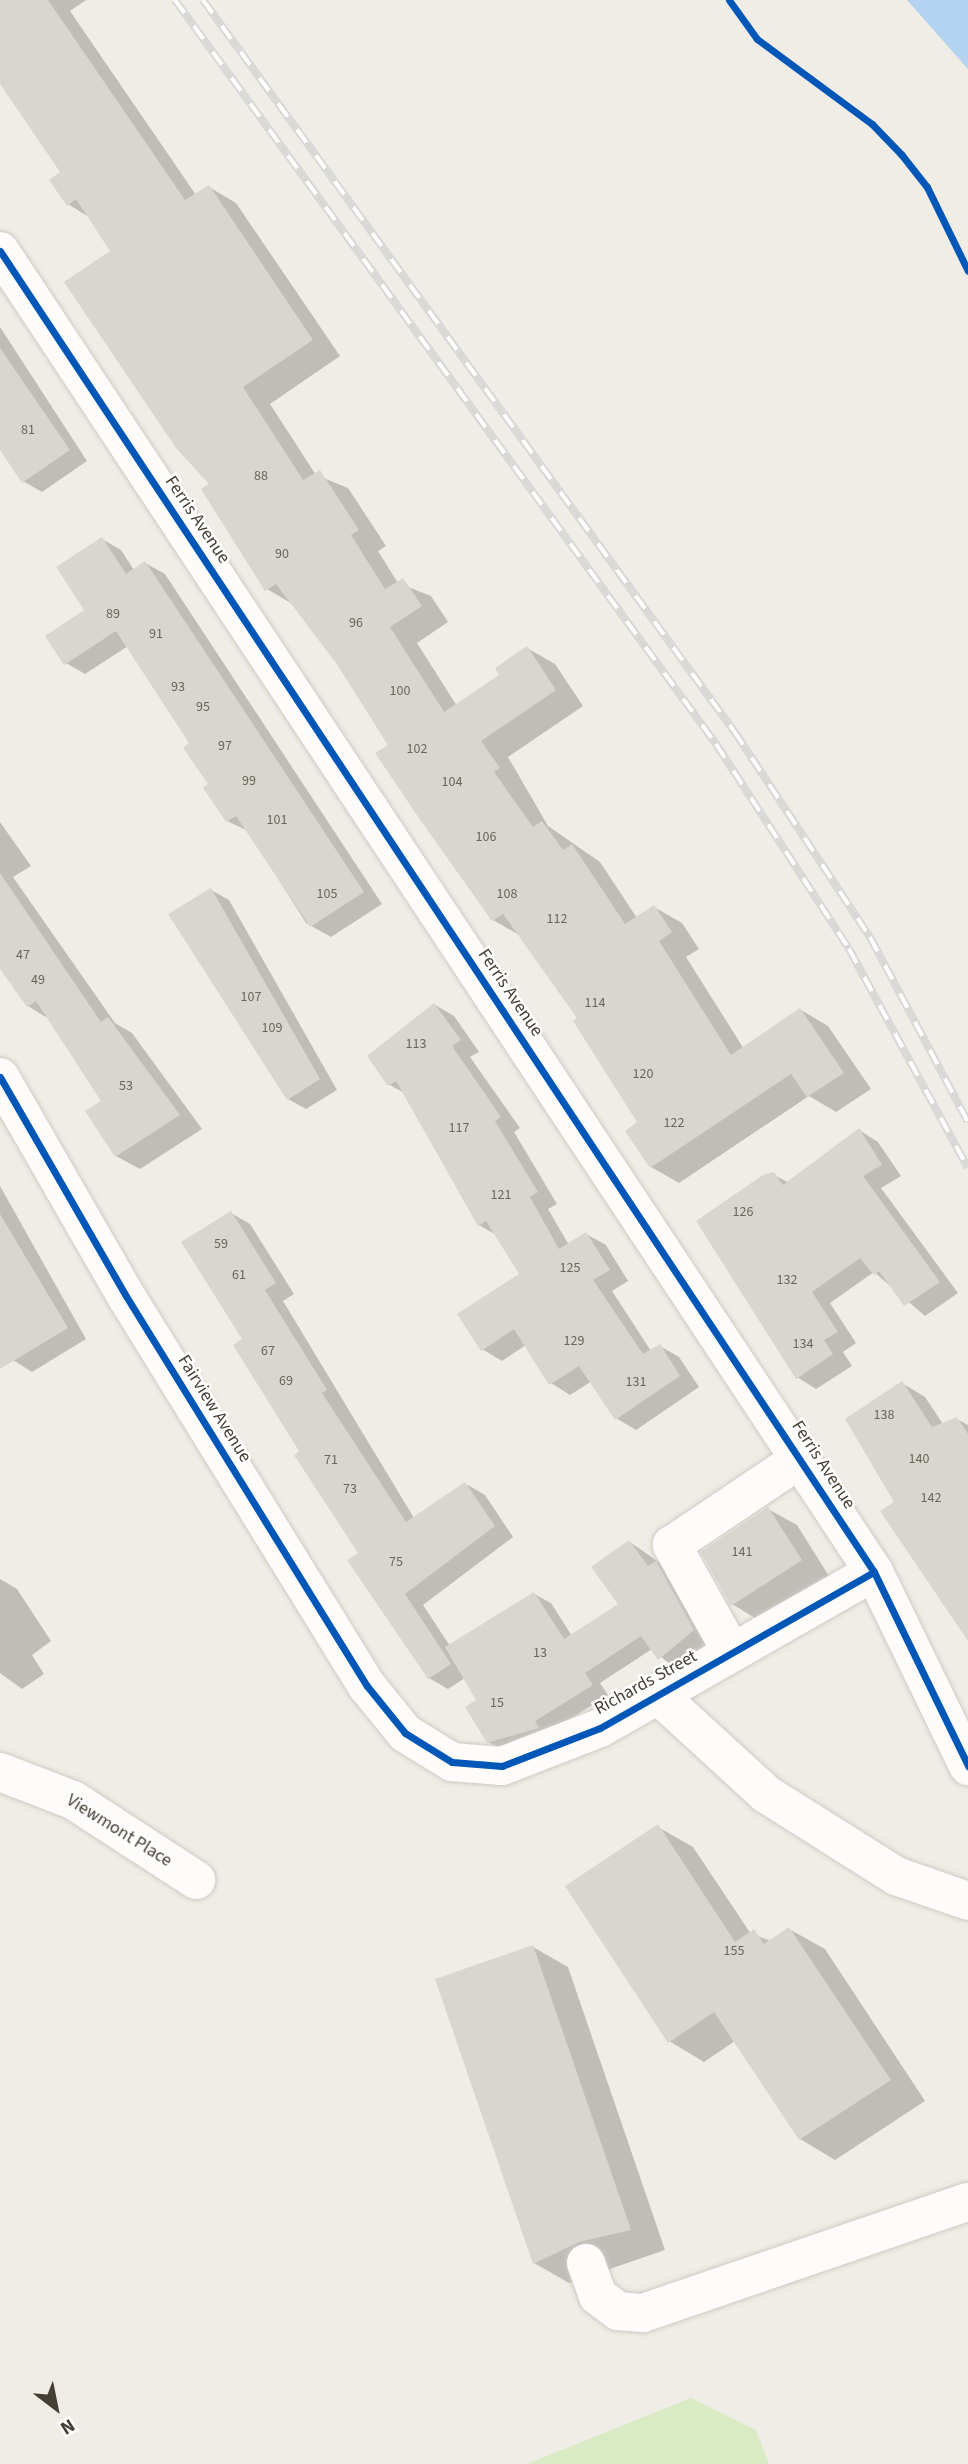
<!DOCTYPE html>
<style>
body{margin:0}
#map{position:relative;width:968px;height:2464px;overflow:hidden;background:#f0ede6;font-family:"Source Sans 3",sans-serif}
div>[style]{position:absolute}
.green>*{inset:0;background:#d9ebc4}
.water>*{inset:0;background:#b4d3f0}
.shadow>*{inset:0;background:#0003}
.building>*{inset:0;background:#d9d6cf}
.roads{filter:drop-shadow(0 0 2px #cdcbc4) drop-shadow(0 0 2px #cdcbc4)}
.minor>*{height:38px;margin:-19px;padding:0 19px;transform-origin:19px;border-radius:19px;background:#fdfcfb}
.rail>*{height:8px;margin-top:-4px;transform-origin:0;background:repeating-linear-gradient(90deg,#fff 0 16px,#d8d8d7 0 32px);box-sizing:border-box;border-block:2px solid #d8d8d7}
.cycleway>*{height:7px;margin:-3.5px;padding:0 3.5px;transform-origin:3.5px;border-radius:3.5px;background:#0057b8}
span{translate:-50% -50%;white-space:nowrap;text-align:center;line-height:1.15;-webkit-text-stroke:5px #fff;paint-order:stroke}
.number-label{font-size:14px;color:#6b665b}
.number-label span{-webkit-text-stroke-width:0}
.street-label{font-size:18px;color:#453f33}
.north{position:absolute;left:21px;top:2373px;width:70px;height:70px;-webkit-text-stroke:5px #fff;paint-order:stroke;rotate:148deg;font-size:19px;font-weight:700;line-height:28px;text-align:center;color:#453f33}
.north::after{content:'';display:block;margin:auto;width:24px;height:32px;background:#453f33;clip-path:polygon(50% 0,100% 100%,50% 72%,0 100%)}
</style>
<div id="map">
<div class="green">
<i style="clip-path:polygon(691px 2398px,756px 2430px,769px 2464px,527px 2464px)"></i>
</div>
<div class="water">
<i style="clip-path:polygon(907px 0,968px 0,968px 70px,967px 68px)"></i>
</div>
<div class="shadow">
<i style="clip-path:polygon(0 0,86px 0,70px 11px,196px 195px,209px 187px,236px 203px,340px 356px,270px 404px,316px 475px,348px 488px,386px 546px,378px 551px,398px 583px,431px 596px,448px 622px,417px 643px,457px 706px,501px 676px,527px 648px,555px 664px,583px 706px,508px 757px,548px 826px,600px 862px,637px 918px,654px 907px,682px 923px,699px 949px,686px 957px,744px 1049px,801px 1010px,828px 1026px,871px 1089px,836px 1112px,809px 1096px,679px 1183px,651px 1167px,640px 1123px,580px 1019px,521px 936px,493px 920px,338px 662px,294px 605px,267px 589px,112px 251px,89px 217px,68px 204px,62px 172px,0 81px)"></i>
<i style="clip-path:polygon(0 327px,87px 461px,42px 492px,23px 481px,0 447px)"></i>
<i style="clip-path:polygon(102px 539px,121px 550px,134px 570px,145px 563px,165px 574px,382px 904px,331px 937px,306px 923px,248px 831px,227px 821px,191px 744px,128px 646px,85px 674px,66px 663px,87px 611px)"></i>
<i style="clip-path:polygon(0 822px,31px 866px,13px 877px,115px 1023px,132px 1033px,202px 1129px,140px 1169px,116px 1156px,103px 1101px,49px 1019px,28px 1006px,0 968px)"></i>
<i style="clip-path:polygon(211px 890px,229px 900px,337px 1090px,306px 1109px,288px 1099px)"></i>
<i style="clip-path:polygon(435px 1005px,454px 1016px,479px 1052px,470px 1057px,520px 1128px,514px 1132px,557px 1204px,548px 1209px,569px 1245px,586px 1234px,606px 1245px,628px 1281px,612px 1291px,651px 1351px,660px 1346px,679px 1357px,699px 1387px,636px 1430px,616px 1418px,592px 1381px,570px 1395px,551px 1383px,526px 1345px,502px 1361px,482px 1349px,522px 1274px,498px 1236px,479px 1225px,406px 1094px,390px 1085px,370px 1056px)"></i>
<i style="clip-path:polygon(859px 1130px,878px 1142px,901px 1176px,881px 1188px,958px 1293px,925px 1316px,874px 1272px,830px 1303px,856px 1343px,843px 1352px,852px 1366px,816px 1389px,797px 1377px,773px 1174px,789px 1183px)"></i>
<i style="clip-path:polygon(0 1186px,86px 1339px,32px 1372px,13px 1360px,0 1339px)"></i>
<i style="clip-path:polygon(231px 1213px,250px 1224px,294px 1294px,283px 1301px,414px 1518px,466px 1484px,485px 1495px,513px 1537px,423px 1605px,450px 1646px,534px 1594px,551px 1603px,572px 1636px,620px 1605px,630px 1542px,673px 1572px,710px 1640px,676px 1669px,652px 1649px,600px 1683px,608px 1695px,551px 1731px,505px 1751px,488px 1742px,479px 1700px,465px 1678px,448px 1689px,429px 1678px,244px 1340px)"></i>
<i style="clip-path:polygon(902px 1383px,925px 1397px,943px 1424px,957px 1419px,968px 1425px,968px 1632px,896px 1502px)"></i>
<i style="clip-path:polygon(768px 1509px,797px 1525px,829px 1576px,760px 1621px,732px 1604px)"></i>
<i style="clip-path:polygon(0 1579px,17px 1589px,51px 1641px,32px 1655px,44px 1674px,22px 1689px,0 1673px)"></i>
<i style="clip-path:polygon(658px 1827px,693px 1847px,751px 1934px,771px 1941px,789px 1929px,825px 1949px,925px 2101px,835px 2160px,800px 2139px,735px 2041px,704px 2062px,669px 2041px)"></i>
<i style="clip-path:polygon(533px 1947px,568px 1967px,665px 2250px,569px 2283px,534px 2263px)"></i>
</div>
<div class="building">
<i style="clip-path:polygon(0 0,48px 0,185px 200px,209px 185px,313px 340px,243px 387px,303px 480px,320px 470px,359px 530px,351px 535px,385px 589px,403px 578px,422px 606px,390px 627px,444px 712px,499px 675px,495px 668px,527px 646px,556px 690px,481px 741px,500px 768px,494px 772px,533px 827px,542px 821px,563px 850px,572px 844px,625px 924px,654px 905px,672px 932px,659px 941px,731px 1055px,800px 1008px,844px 1073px,807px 1097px,791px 1074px,650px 1168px,625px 1131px,637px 1122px,573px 1021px,577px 1018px,503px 914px,492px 921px,421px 821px,375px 753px,388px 745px,336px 663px,276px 584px,265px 591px,201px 489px,209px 484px,176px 448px,64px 282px,110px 251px,76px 199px,67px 206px,49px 180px,60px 172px,0 84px)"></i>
<i style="clip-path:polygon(0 348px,70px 450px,22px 483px,0 450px)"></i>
<i style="clip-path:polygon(102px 537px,126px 574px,145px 561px,364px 892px,310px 927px,236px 816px,226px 822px,203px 788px,208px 784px,183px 748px,189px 743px,116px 631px,64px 665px,45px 636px,84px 610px,56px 567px)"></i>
<i style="clip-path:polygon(0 873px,101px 1022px,108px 1017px,180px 1115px,115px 1157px,85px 1111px,101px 1101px,36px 1001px,27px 1007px,0 969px)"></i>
<i style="clip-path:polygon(211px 888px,320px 1079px,287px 1100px,168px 914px)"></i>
<i style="clip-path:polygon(434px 1003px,461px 1040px,452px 1046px,501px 1117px,495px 1121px,538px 1192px,530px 1197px,559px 1249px,586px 1232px,610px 1270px,593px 1280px,643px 1354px,660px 1344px,680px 1376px,615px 1420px,579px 1366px,549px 1385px,514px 1329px,481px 1351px,457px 1314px,519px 1274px,486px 1221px,478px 1226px,396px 1081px,388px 1086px,367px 1056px)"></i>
<i style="clip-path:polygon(859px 1128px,882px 1165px,863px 1176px,940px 1282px,904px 1306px,879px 1271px,874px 1275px,860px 1258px,812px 1292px,838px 1332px,824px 1340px,833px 1354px,796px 1379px,696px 1221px,763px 1175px,774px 1172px,783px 1185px)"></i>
<i style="clip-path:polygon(231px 1211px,276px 1283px,265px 1290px,327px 1390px,322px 1393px,406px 1522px,465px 1482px,495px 1526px,405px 1594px,451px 1664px,428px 1679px,347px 1560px,358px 1553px,294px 1455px,299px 1451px,233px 1345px,242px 1339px,181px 1242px)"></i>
<i style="clip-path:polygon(0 1214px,68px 1328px,0 1369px)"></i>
<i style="clip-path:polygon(902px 1381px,932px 1427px,957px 1417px,968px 1434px,968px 1641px,880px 1511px,894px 1502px,845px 1419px)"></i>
<i style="clip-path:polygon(768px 1507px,802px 1560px,731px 1606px,701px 1552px)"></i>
<i style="clip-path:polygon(629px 1540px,648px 1566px,656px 1561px,694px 1630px,658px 1660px,641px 1636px,585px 1673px,593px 1685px,535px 1721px,539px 1728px,487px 1743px,465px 1707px,476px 1700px,445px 1647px,534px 1592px,564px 1639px,618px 1604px,591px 1567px)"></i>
<i style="clip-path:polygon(658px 1824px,735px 1942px,754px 1929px,764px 1944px,789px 1927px,891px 2080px,799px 2140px,714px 2012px,668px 2043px,565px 1886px)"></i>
<i style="clip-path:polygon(533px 1945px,631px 2230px,579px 2242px,533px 2264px,435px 1979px)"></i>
</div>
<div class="roads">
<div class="minor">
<i style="left:0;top:251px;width:1584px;rotate:56.51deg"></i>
<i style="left:874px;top:1572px;width:216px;rotate:64.1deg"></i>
<i style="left:0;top:1077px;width:253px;rotate:60.1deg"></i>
<i style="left:126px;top:1296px;width:458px;rotate:58.3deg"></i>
<i style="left:367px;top:1686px;width:60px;rotate:51deg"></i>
<i style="left:405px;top:1733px;width:55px;rotate:31.7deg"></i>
<i style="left:452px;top:1762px;width:50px;rotate:4.6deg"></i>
<i style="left:502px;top:1766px;width:105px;rotate:-21.2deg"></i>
<i style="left:600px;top:1728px;width:315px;rotate:-29.7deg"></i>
<i style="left:732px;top:1653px;width:124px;rotate:-119.1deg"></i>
<i style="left:672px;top:1545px;width:154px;rotate:-33.9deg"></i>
<i style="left:658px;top:1695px;width:147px;rotate:42.5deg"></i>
<i style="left:766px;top:1794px;width:154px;rotate:32.2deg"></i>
<i style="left:896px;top:1876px;width:76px;rotate:19.1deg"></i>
<i style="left:0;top:1772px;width:78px;rotate:21deg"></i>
<i style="left:73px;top:1800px;width:147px;rotate:33deg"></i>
<i style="left:586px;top:2263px;width:35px;rotate:70deg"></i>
<i style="left:598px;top:2296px;width:25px;rotate:37deg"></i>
<i style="left:618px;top:2311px;width:25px;rotate:5deg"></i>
<i style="left:643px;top:2313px;width:343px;rotate:-18.9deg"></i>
</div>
</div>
<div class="rail">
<i style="left:175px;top:0;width:920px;rotate:53.98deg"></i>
<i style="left:716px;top:744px;width:244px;rotate:57deg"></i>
<i style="left:849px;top:949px;width:249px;rotate:61.5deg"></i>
<i style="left:203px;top:0;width:904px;rotate:54.01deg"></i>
<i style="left:734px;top:731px;width:247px;rotate:56.6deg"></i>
<i style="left:870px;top:937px;width:209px;rotate:62.1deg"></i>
</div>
<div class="cycleway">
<i style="left:729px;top:0;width:48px;rotate:54.3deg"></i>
<i style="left:757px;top:39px;width:143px;rotate:36.5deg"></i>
<i style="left:872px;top:124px;width:42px;rotate:46deg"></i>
<i style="left:901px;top:154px;width:42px;rotate:51.8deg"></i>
<i style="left:927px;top:187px;width:93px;rotate:64deg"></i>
<i style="left:0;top:251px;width:1584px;rotate:56.51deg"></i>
<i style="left:874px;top:1572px;width:216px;rotate:64.1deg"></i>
<i style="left:0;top:1077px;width:253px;rotate:60.1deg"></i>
<i style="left:126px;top:1296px;width:458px;rotate:58.3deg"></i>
<i style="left:367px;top:1686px;width:60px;rotate:51deg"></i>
<i style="left:405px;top:1733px;width:55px;rotate:31.7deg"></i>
<i style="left:452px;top:1762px;width:50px;rotate:4.6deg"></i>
<i style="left:502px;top:1766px;width:105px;rotate:-21.2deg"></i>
<i style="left:600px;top:1728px;width:315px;rotate:-29.7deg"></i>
</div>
<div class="number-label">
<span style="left:28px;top:430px">81</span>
<span style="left:261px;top:476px">88</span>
<span style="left:282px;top:554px">90</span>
<span style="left:113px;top:614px">89</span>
<span style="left:356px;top:623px">96</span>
<span style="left:156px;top:634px">91</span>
<span style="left:178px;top:687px">93</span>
<span style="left:400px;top:691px">100</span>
<span style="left:203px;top:707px">95</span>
<span style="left:225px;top:746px">97</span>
<span style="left:417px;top:749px">102</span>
<span style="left:249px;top:781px">99</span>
<span style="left:452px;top:782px">104</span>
<span style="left:277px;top:820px">101</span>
<span style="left:486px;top:837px">106</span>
<span style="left:327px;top:894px">105</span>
<span style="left:507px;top:894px">108</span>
<span style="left:557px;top:919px">112</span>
<span style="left:23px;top:955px">47</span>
<span style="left:38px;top:980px">49</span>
<span style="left:251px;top:997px">107</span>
<span style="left:595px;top:1003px">114</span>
<span style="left:272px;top:1028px">109</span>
<span style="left:416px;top:1044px">113</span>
<span style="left:643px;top:1074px">120</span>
<span style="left:126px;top:1086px">53</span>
<span style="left:674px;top:1123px">122</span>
<span style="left:459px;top:1128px">117</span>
<span style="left:501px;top:1195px">121</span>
<span style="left:743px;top:1212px">126</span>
<span style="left:221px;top:1244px">59</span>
<span style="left:570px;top:1268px">125</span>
<span style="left:239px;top:1275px">61</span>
<span style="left:787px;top:1280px">132</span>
<span style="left:574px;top:1341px">129</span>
<span style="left:803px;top:1344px">134</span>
<span style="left:268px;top:1351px">67</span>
<span style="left:286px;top:1381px">69</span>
<span style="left:636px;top:1382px">131</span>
<span style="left:884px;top:1415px">138</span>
<span style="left:919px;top:1459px">140</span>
<span style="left:331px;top:1460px">71</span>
<span style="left:350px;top:1489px">73</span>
<span style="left:931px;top:1498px">142</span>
<span style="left:742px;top:1552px">141</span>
<span style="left:396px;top:1562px">75</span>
<span style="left:540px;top:1653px">13</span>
<span style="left:497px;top:1703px">15</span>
<span style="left:734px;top:1951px">155</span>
</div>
<div class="street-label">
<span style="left:197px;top:520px;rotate:56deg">Ferris Avenue</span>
<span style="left:510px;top:993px;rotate:56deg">Ferris Avenue</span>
<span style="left:214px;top:1409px;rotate:58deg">Fairview Avenue</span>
<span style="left:823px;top:1465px;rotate:57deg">Ferris Avenue</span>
<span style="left:646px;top:1683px;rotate:-29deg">Richards Street</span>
<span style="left:119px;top:1831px;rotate:32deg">Viewmont Place</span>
</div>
<div class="north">N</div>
</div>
